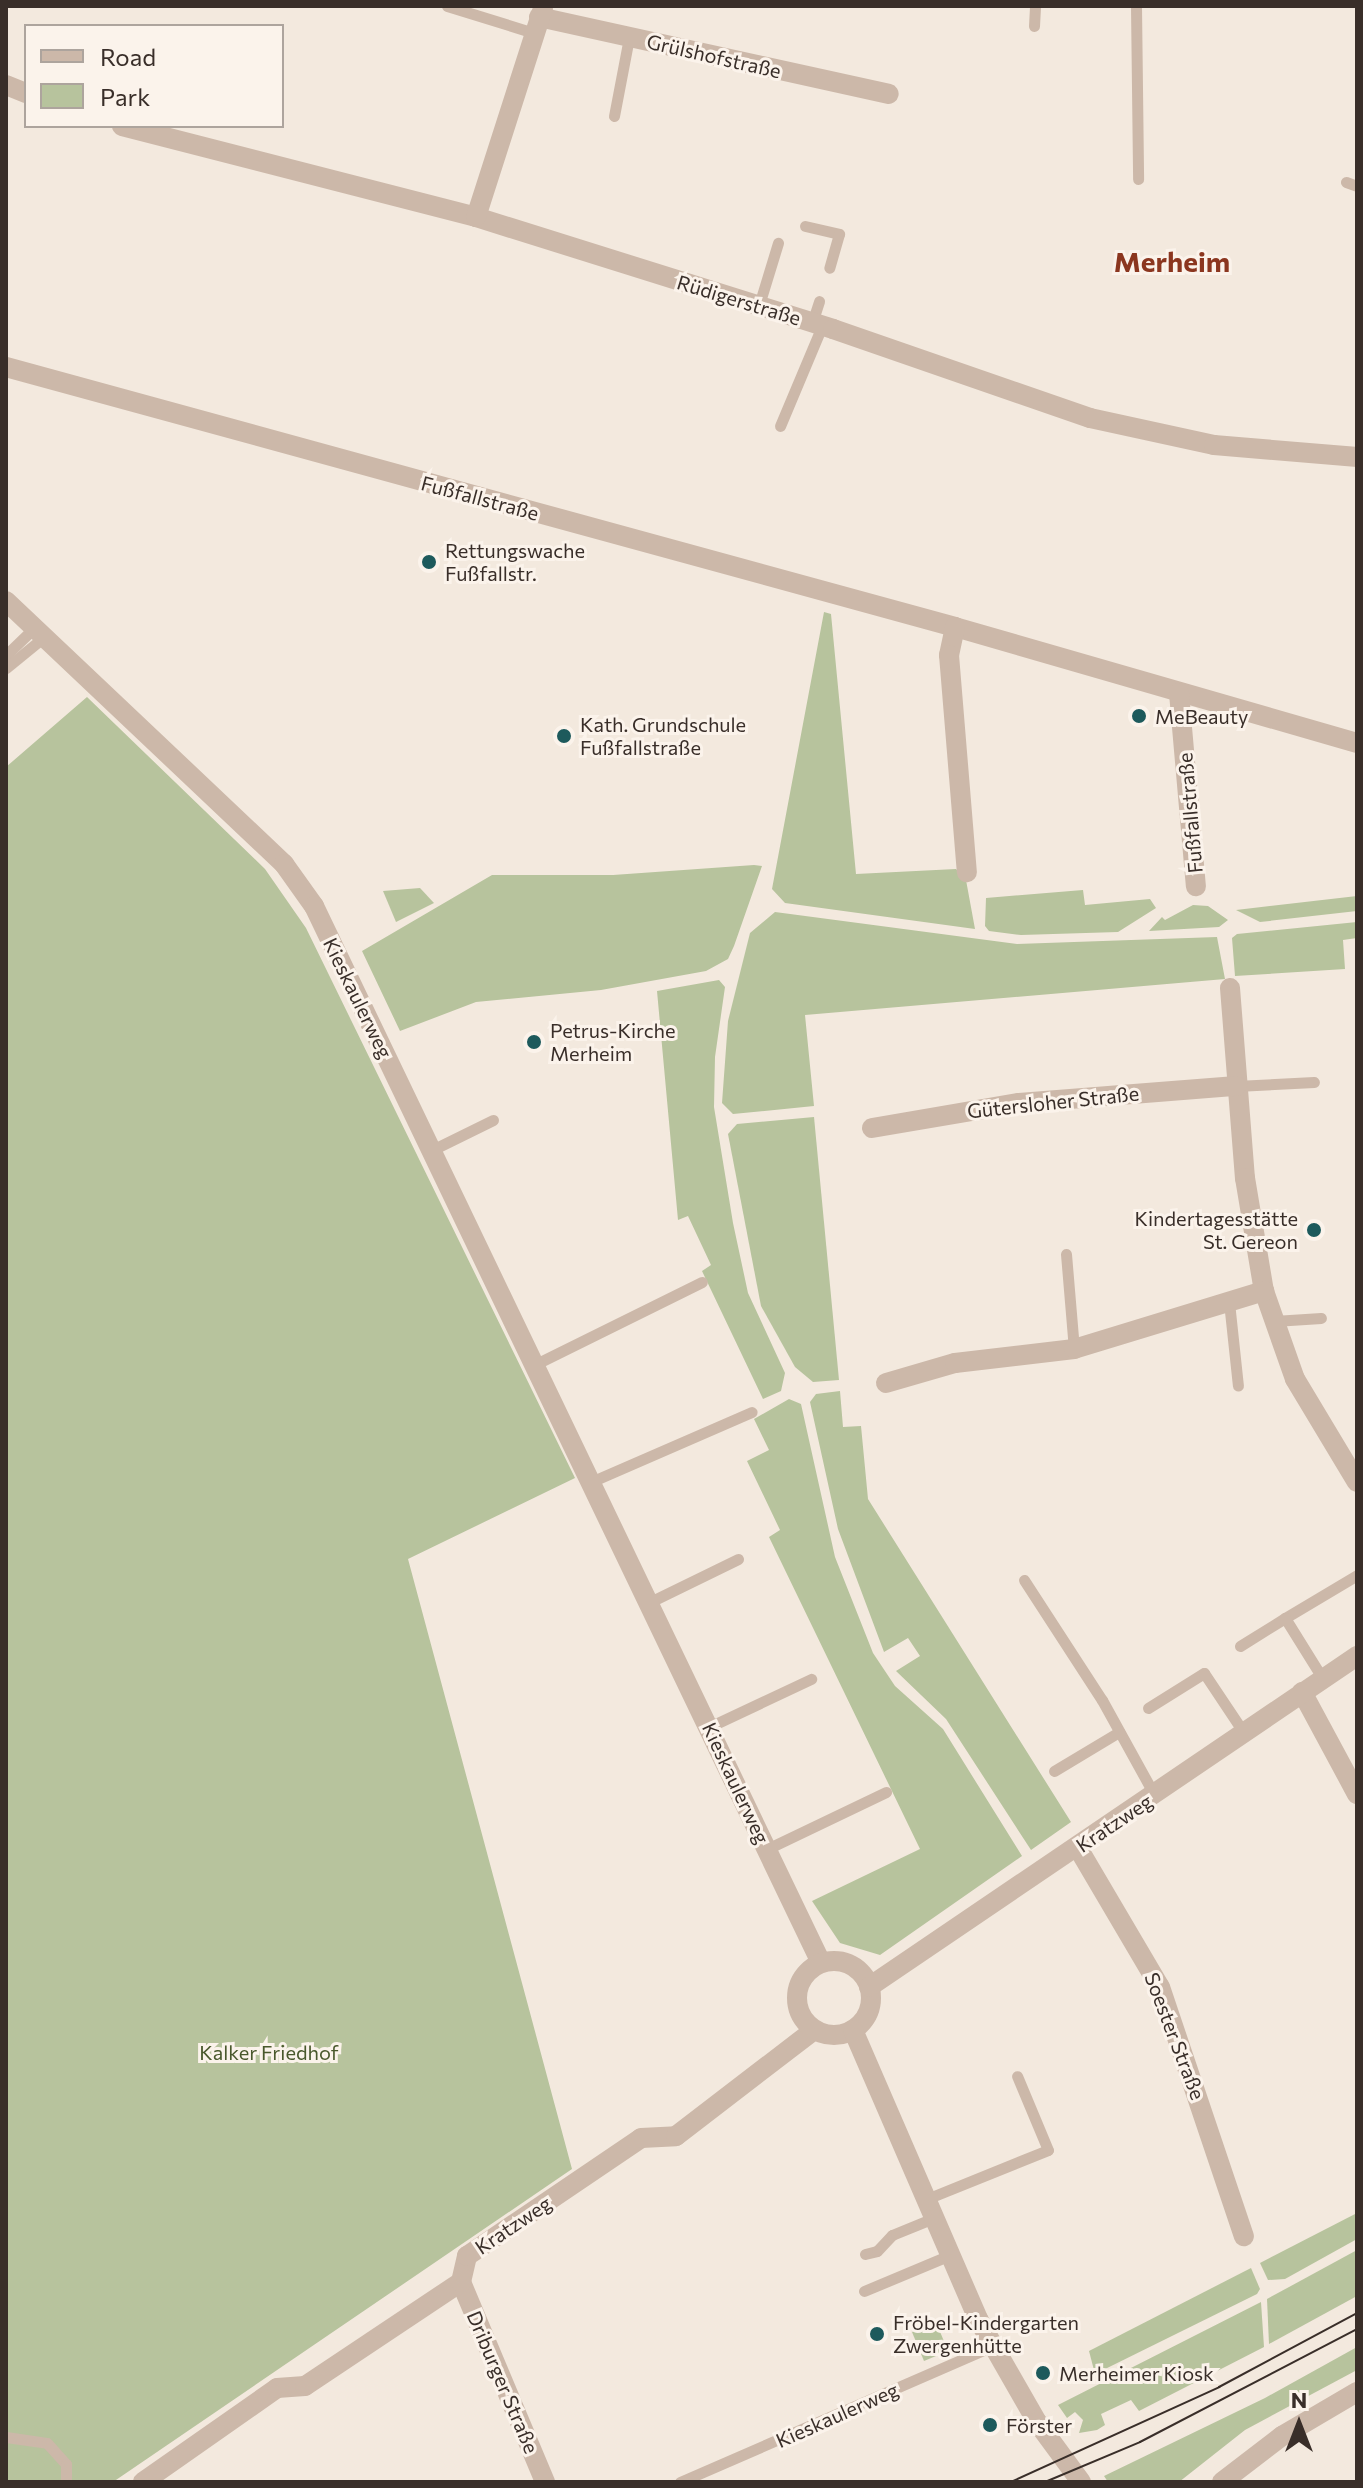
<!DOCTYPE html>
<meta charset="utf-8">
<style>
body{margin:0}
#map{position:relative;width:1363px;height:2488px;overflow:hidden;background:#f3e9de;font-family:Commissioner,sans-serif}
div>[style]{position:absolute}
.green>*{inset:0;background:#b7c39d}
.service>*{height:11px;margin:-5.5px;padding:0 5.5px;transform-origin:5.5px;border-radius:5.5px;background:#ccb8a9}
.minor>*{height:20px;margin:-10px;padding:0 10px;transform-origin:10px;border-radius:10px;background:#ccb8a9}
.tertiary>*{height:20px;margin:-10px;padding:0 10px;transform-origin:10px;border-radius:10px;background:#ccb8a9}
.tertiary>.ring{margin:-10px;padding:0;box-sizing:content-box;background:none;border:20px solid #ccb8a9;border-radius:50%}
.tram>*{height:2px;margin:-1px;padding:0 1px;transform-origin:1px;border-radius:1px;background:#392e29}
.dots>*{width:22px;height:22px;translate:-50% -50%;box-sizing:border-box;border:4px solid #fbf3eb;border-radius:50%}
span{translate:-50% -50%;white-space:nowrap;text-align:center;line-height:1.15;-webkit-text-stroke:6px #fbf3eb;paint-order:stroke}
.street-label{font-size:20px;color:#392e29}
.poi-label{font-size:20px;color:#392e29}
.left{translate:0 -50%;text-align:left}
.right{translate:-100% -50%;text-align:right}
.park-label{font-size:20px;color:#49582c}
.district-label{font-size:28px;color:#8b361f;font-weight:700}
.frame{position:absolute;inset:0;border:8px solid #392e29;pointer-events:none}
.legend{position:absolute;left:24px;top:24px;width:260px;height:104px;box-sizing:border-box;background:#fbf3eb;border:2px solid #ada49d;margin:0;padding:10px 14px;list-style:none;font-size:24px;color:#392e29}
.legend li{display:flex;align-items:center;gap:16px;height:40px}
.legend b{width:40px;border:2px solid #ada49d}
.north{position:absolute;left:1259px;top:2384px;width:80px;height:80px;-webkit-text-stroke:6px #fbf3eb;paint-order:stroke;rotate:0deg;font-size:22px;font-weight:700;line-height:32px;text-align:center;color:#392e29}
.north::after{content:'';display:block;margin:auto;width:28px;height:36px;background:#392e29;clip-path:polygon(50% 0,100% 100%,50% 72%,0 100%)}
</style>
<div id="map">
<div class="green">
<i style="clip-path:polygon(824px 612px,831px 614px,856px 874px,956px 869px,966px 880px,975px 929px,785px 903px,772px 889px)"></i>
<i style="clip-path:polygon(87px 697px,265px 869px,306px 928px,575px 1478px,408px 1559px,572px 2169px,113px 2482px,6px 2482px,6px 767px)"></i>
<i style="clip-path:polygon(754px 865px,762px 866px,734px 946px,728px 959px,706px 971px,601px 990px,476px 1002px,400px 1031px,362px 951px,492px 875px,613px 875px)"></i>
<i style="clip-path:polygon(420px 888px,434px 903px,396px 922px,383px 891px)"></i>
<i style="clip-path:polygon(1083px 890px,1085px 905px,1150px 899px,1156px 908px,1118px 932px,1021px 935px,989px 931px,985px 926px,986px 898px)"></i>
<i style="clip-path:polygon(1357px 896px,1357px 911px,1260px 922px,1236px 910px)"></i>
<i style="clip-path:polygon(1193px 905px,1208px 906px,1228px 920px,1219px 927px,1149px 931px,1162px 917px,1165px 920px)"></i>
<i style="clip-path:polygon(775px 912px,1017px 944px,1217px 937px,1225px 979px,805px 1015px,814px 1106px,733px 1114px,722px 1103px,728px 1021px,750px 933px)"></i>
<i style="clip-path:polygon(1357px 922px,1357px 938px,1343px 940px,1345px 969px,1235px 976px,1232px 938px,1237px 934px)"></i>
<i style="clip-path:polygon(719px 980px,725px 987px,715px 1057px,714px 1107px,733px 1223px,748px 1293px,785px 1373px,781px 1391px,763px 1399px,702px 1271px,711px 1265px,688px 1216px,678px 1220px,657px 991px)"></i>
<i style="clip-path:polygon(814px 1117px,839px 1380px,813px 1382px,795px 1367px,761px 1306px,728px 1134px,737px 1124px)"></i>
<i style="clip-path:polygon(840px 1391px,843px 1427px,861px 1426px,868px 1499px,1071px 1822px,1031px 1850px,946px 1719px,896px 1671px,920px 1656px,908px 1638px,884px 1652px,838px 1529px,810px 1402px,816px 1394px)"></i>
<i style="clip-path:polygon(789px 1399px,801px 1404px,835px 1557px,873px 1653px,895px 1686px,943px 1729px,1022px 1856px,880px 1955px,840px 1943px,812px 1901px,920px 1849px,769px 1537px,780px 1530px,747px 1461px,769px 1450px,754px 1419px)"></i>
<i style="clip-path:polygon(1357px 2213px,1357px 2239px,1285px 2279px,1268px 2280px,1260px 2263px)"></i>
<i style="clip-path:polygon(1357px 2250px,1357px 2296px,1269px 2344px,1267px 2299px)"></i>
<i style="clip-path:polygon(1251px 2268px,1260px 2289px,1257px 2294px,1095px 2374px,1089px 2351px)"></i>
<i style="clip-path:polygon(1261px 2302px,1264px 2347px,1139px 2411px,1131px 2400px,1101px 2414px,1105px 2425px,1097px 2430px,1079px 2433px,1083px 2420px,1075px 2412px,1067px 2418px,1058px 2405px)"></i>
<i style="clip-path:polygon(936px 2322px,948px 2351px,924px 2361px,912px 2332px)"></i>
<i style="clip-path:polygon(1357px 2347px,1357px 2370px,1245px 2430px,1179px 2482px,1108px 2482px,1104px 2476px,1265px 2398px)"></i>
</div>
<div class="service">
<i style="left:447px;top:6px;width:91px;rotate:17.2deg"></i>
<i style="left:1136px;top:6px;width:173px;rotate:89.3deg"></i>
<i style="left:1034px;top:26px;width:20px;rotate:-87deg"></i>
<i style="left:614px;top:116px;width:80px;rotate:-79.2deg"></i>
<i style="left:1346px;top:182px;width:12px;rotate:20deg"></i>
<i style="left:805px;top:226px;width:35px;rotate:13deg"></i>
<i style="left:839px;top:234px;width:35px;rotate:106deg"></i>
<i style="left:759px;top:305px;width:65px;rotate:-73deg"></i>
<i style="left:812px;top:323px;width:23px;rotate:-72deg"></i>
<i style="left:780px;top:426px;width:108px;rotate:-67.2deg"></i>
<i style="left:6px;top:655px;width:40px;rotate:-44deg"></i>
<i style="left:6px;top:668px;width:49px;rotate:-39.2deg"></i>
<i style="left:1236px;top:1086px;width:78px;rotate:-2.9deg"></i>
<i style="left:432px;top:1150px;width:68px;rotate:-26.2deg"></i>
<i style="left:1066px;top:1254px;width:95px;rotate:85.2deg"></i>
<i style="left:1229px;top:1302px;width:84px;rotate:83.9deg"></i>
<i style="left:1274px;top:1321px;width:47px;rotate:-3.7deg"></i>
<i style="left:536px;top:1364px;width:185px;rotate:-26.3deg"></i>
<i style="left:593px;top:1481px;width:173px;rotate:-23.5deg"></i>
<i style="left:1024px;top:1580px;width:143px;rotate:57deg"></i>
<i style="left:1102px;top:1700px;width:110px;rotate:61.1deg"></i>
<i style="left:650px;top:1602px;width:98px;rotate:-26deg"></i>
<i style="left:1285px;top:1618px;width:84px;rotate:-30.8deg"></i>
<i style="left:1240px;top:1646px;width:53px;rotate:-31.9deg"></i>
<i style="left:1285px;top:1618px;width:72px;rotate:58.1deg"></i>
<i style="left:1148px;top:1708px;width:66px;rotate:-32deg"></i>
<i style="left:1204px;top:1673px;width:72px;rotate:56.3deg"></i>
<i style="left:709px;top:1727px;width:113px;rotate:-25.2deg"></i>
<i style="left:1054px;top:1771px;width:76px;rotate:-31deg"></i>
<i style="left:767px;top:1849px;width:132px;rotate:-25.6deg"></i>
<i style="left:929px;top:2198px;width:128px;rotate:-22deg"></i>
<i style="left:1048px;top:2150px;width:80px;rotate:-112.7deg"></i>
<i style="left:865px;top:2254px;width:12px;rotate:-14deg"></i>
<i style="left:877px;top:2251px;width:22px;rotate:-47deg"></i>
<i style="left:892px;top:2235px;width:48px;rotate:-22.2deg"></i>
<i style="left:864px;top:2291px;width:93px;rotate:-22.7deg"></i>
<i style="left:6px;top:2437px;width:41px;rotate:8.3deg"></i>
<i style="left:47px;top:2443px;width:28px;rotate:48deg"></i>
<i style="left:66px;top:2464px;width:18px;rotate:90deg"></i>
<i style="left:680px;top:2482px;width:341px;rotate:-23.5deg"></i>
</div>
<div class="minor">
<i style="left:539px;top:17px;width:358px;rotate:12.4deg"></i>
<i style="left:6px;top:85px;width:22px;rotate:22deg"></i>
<i style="left:122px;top:126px;width:366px;rotate:14.4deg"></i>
<i style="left:476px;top:217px;width:374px;rotate:17.4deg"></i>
<i style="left:833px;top:329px;width:272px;rotate:19.1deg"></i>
<i style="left:1090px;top:418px;width:127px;rotate:12.3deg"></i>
<i style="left:1214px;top:445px;width:144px;rotate:4.8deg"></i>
<i style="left:476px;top:217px;width:219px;rotate:-72.2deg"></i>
<i style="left:6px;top:367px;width:984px;rotate:15.32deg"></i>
<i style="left:955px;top:627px;width:418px;rotate:16.1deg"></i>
<i style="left:6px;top:601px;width:383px;rotate:43.4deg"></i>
<i style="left:284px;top:864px;width:52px;rotate:54.5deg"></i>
<i style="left:314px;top:906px;width:1172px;rotate:64.37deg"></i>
<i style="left:955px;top:627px;width:29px;rotate:102deg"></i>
<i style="left:949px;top:655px;width:218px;rotate:85.3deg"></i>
<i style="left:1179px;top:693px;width:194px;rotate:85deg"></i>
<i style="left:1230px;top:988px;width:191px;rotate:85.5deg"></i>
<i style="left:1245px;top:1178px;width:115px;rotate:80.5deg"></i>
<i style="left:1264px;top:1291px;width:93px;rotate:70.6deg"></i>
<i style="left:1295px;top:1379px;width:120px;rotate:59deg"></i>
<i style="left:872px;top:1128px;width:149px;rotate:-9.7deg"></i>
<i style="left:1019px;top:1103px;width:218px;rotate:-4.5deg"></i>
<i style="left:886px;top:1383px;width:72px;rotate:-16.2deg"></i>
<i style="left:955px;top:1363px;width:120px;rotate:-6.7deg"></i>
<i style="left:1074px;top:1349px;width:199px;rotate:-17deg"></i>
<i style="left:1302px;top:1692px;width:116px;rotate:61.7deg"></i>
<i style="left:1078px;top:1848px;width:161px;rotate:59.5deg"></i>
<i style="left:1160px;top:1987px;width:263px;rotate:71.4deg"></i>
<i style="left:461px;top:2282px;width:217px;rotate:67.2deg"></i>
<i style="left:143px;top:2482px;width:164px;rotate:-35deg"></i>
<i style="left:277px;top:2388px;width:28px;rotate:-4deg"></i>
<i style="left:305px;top:2386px;width:187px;rotate:-33.7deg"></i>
<i style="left:461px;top:2282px;width:27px;rotate:-77deg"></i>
<i style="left:467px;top:2256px;width:210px;rotate:-34.1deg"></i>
<i style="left:641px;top:2138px;width:35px;rotate:-3deg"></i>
<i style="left:676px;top:2136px;width:174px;rotate:-37.5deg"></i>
<i style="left:1222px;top:2482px;width:76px;rotate:-37.5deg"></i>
<i style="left:1282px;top:2436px;width:87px;rotate:-30.4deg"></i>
</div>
<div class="tertiary">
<i class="ring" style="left:797px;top:1961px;width:54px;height:54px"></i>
<i style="left:869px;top:1987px;width:590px;rotate:-34.15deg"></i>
<i style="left:853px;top:2030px;width:315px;rotate:66.6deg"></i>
<i style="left:978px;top:2319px;width:119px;rotate:60.2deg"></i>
<i style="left:1037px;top:2422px;width:74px;rotate:53.7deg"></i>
</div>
<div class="tram">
<i style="left:1011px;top:2482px;width:229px;rotate:-24.5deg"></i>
<i style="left:1219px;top:2387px;width:157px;rotate:-28.2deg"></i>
<i style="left:1045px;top:2482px;width:103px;rotate:-22.8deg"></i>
<i style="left:1140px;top:2442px;width:245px;rotate:-27.5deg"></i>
</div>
<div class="dots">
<i style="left:429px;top:562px;background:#1d5a5c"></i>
<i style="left:1139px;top:716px;background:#1d5a5c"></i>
<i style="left:564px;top:736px;background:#1d5a5c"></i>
<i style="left:534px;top:1042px;background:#1d5a5c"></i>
<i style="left:1314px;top:1230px;background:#1d5a5c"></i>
<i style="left:877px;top:2334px;background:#1d5a5c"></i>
<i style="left:1043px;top:2373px;background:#1d5a5c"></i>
<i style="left:990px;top:2425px;background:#1d5a5c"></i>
</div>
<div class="street-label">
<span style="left:714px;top:56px;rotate:13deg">Grülshofstraße</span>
<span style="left:739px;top:300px;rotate:17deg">Rüdigerstraße</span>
<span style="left:480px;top:498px;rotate:15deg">Fußfallstraße</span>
<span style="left:1190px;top:813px;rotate:-95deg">Fußfallstraße</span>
<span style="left:358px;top:998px;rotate:64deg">Kieskaulerweg</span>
<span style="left:1053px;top:1102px;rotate:-6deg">Gütersloher Straße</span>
<span style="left:736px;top:1783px;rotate:65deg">Kieskaulerweg</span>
<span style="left:1114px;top:1823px;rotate:-34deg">Kratzweg</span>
<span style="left:1175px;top:2036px;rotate:69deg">Soester Straße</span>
<span style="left:513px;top:2225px;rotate:-34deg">Kratzweg</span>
<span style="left:503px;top:2382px;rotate:67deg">Driburger Straße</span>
<span style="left:837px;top:2415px;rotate:-24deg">Kieskaulerweg</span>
</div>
<div class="poi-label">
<span class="left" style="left:445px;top:562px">Rettungswache<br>Fußfallstr.</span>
<span class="left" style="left:1155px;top:716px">MeBeauty</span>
<span class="left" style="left:580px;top:736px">Kath. Grundschule<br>Fußfallstraße</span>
<span class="left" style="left:550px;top:1042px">Petrus-Kirche<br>Merheim</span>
<span class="right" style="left:1298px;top:1230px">Kindertagesstätte<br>St. Gereon</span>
<span class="left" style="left:893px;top:2334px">Fröbel-Kindergarten<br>Zwergenhütte</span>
<span class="left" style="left:1059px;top:2373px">Merheimer Kiosk</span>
<span class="left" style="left:1006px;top:2425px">Förster</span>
</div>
<div class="park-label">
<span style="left:269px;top:2052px">Kalker Friedhof</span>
</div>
<div class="district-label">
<span style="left:1172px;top:261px">Merheim</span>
</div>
<div class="frame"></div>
<ul class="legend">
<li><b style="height:10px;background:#ccb8a9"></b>Road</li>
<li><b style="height:22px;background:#b7c39d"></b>Park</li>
</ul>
<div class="north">N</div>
</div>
